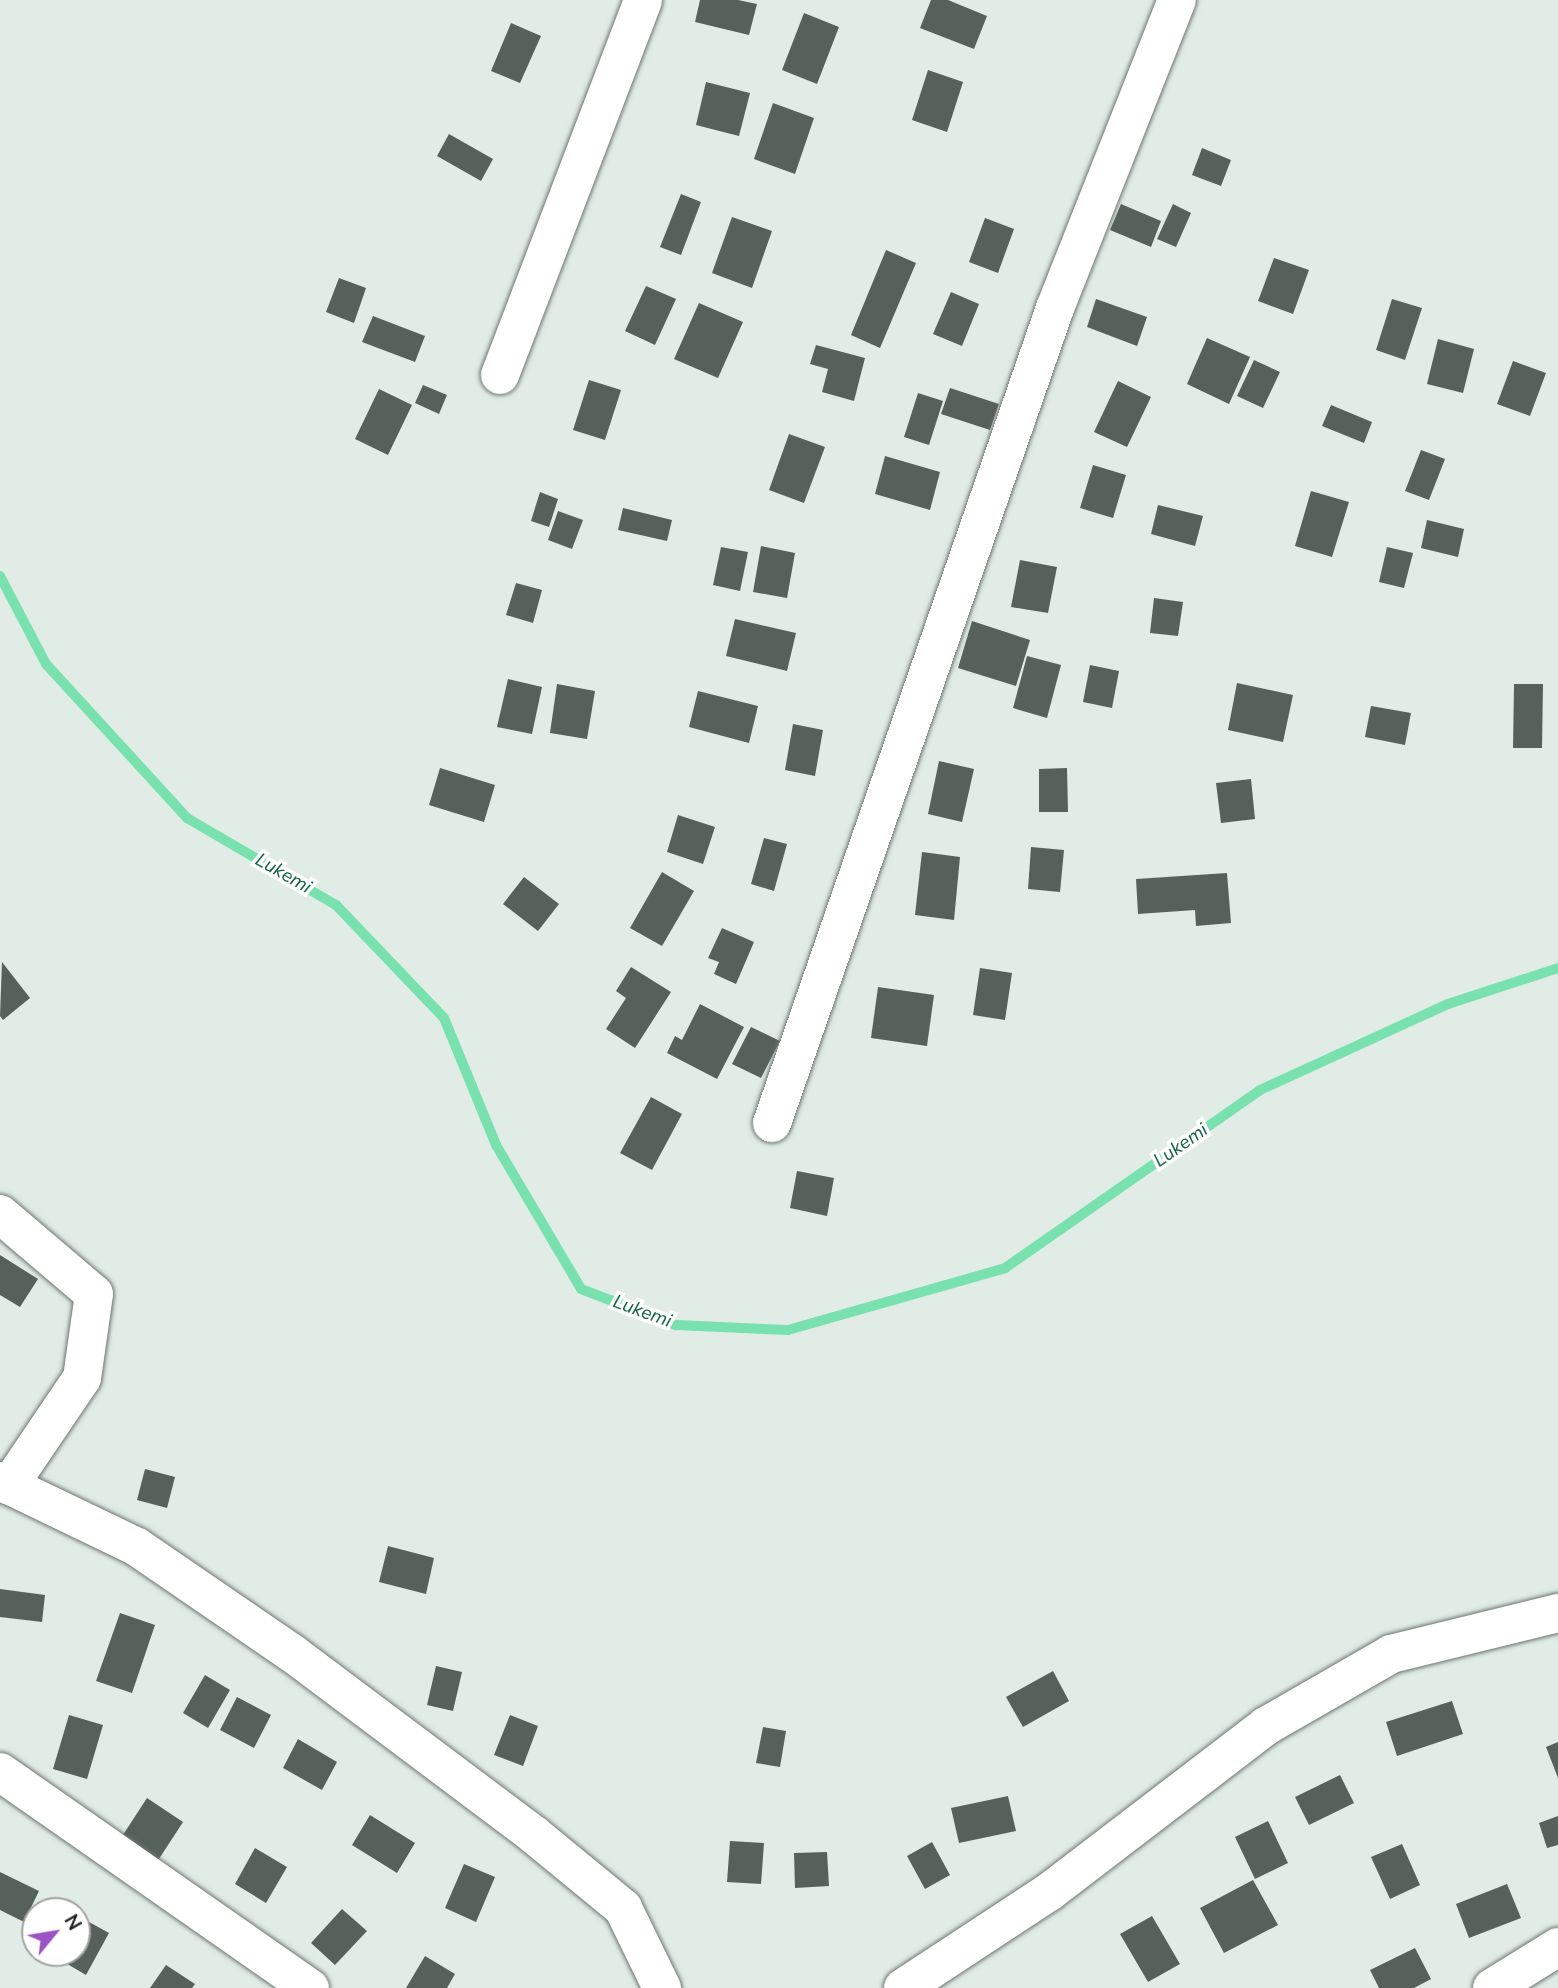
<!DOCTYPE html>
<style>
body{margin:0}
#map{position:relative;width:1558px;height:1988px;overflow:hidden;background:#e1ece6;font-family:"Nunito Sans",sans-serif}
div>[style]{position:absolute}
.stream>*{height:10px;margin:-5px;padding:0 5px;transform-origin:5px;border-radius:5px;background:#79e1ae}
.building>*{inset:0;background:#57615c}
.roads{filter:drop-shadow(0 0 2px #6c7670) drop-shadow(0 0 2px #6c7670)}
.street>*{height:38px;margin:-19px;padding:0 19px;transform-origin:19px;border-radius:19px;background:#fff}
span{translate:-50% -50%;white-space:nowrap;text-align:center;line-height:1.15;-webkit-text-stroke:7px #fff;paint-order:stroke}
.water-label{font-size:19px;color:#136343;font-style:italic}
.north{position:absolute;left:21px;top:1897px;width:70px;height:70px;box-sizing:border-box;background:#fff;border:2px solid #a2a4a3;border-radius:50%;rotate:60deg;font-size:19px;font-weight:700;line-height:28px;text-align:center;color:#171b19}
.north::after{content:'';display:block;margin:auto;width:24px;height:32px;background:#9b53c6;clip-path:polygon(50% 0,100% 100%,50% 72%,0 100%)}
</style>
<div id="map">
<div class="stream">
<i style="left:0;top:576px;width:99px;rotate:62.4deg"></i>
<i style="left:46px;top:664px;width:209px;rotate:47.5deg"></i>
<i style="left:187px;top:818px;width:173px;rotate:30.3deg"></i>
<i style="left:336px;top:905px;width:156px;rotate:46.3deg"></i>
<i style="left:444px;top:1018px;width:137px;rotate:67.7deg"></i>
<i style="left:496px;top:1145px;width:167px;rotate:59.4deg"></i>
<i style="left:581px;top:1289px;width:102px;rotate:20.8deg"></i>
<i style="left:676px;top:1325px;width:112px;rotate:2.6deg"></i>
<i style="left:788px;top:1330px;width:226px;rotate:-15.9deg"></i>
<i style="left:1005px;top:1268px;width:311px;rotate:-34.9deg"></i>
<i style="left:1260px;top:1090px;width:207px;rotate:-24.6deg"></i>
<i style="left:1448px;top:1004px;width:116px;rotate:-18.1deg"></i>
</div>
<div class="building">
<i style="clip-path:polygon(700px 0,738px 0,757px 4px,749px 35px,695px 22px)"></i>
<i style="clip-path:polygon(931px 0,948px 0,987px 16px,974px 49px,920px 28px)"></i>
<i style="clip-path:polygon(804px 13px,839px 27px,817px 84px,782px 70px)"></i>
<i style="clip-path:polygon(511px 23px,541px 36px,520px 83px,491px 71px)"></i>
<i style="clip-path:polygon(928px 70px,963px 82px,947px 132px,912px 120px)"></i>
<i style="clip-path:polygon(706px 82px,750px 93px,739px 136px,696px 125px)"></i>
<i style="clip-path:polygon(773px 103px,814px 118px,795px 174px,754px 159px)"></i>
<i style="clip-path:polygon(449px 134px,493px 159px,481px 181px,437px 156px)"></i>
<i style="clip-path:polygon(1202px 148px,1231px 160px,1221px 186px,1192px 175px)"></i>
<i style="clip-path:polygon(681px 194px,701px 202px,681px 255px,660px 247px)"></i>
<i style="clip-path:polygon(1121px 204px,1161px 221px,1151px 247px,1110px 230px)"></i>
<i style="clip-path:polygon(1173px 204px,1191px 213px,1176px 247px,1157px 239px)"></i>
<i style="clip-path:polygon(732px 217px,772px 231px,752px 288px,712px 273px)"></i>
<i style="clip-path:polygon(985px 218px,1014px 229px,998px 273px,969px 262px)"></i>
<i style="clip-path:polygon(886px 250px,916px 263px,880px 348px,851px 335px)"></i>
<i style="clip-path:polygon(1274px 258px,1309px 270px,1293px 314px,1258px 301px)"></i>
<i style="clip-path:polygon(339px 278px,366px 288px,354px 323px,326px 312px)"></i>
<i style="clip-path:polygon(646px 286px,676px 299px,655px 345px,625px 331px)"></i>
<i style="clip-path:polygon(951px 292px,979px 304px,962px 346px,933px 334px)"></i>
<i style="clip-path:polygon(1096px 299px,1147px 317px,1137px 346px,1087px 327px)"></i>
<i style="clip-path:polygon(1392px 299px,1422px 308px,1405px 360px,1376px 350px)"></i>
<i style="clip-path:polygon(699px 303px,743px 322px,718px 378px,674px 359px)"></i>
<i style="clip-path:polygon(373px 316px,425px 336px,415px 362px,362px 342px)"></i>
<i style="clip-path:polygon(1207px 338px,1250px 357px,1229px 404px,1187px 384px)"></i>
<i style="clip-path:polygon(1438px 339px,1474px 349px,1463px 393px,1427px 384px)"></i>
<i style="clip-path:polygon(816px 345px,865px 358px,854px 401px,822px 392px,828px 369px,810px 364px)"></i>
<i style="clip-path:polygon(1254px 360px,1280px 372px,1263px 408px,1237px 396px)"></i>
<i style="clip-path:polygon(1513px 361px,1546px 373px,1530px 416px,1497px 404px)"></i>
<i style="clip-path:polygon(589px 380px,621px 390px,605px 440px,573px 430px)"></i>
<i style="clip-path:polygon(1118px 381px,1151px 397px,1127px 447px,1094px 432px)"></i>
<i style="clip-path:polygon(423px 385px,447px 395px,439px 414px,415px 403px)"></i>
<i style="clip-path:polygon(950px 388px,999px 404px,990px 430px,941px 414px)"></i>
<i style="clip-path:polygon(379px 389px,412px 405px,388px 455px,355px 439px)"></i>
<i style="clip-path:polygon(918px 393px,943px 401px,929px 445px,904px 437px)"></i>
<i style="clip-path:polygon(1331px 405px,1372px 422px,1364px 443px,1322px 426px)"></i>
<i style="clip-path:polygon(789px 434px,825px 447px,804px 503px,769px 490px)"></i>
<i style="clip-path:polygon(1421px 450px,1445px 459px,1429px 500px,1405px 491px)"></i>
<i style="clip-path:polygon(885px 456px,940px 472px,930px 510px,875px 494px)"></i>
<i style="clip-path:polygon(1093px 465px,1126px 475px,1113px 518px,1080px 508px)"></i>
<i style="clip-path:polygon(1311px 491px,1349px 502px,1332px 557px,1295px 546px)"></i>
<i style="clip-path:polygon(540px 492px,558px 499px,549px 527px,531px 521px)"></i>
<i style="clip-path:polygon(1158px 505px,1203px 516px,1195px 546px,1151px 534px)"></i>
<i style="clip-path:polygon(623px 508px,672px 520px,667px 541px,618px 530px)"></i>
<i style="clip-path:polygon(558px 511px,583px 520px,572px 549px,548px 540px)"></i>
<i style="clip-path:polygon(1427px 520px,1464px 529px,1458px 557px,1421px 548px)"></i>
<i style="clip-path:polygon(761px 546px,795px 553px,787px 598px,753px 592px)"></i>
<i style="clip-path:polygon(721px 547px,748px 552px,740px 591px,713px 585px)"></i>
<i style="clip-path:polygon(1387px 547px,1413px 553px,1404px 588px,1379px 582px)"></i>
<i style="clip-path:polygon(1020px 560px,1057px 567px,1048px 613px,1011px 607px)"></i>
<i style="clip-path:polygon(516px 583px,542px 590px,533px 623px,506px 615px)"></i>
<i style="clip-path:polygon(1154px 598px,1183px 602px,1178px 636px,1150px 633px)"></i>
<i style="clip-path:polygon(735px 619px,796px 633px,787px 671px,726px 656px)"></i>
<i style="clip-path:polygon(972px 621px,1030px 640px,1016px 686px,958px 668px)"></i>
<i style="clip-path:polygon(1027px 656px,1061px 665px,1047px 718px,1013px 708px)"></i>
<i style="clip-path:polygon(1090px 665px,1119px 671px,1112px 708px,1083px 702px)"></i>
<i style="clip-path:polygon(508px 679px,542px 687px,532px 734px,497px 727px)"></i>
<i style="clip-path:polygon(1237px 683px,1293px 695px,1283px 742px,1228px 730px)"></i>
<i style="clip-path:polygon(557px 684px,595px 691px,587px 739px,550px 733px)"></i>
<i style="clip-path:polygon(1514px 684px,1543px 684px,1542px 748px,1513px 748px)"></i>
<i style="clip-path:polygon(698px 691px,758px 706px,749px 743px,689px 727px)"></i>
<i style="clip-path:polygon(1371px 706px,1411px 713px,1405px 745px,1365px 737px)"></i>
<i style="clip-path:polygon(793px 724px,823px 730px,815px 776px,785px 770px)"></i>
<i style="clip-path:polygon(939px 761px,974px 769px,962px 822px,928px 814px)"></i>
<i style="clip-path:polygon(440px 768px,495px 785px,484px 822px,429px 805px)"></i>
<i style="clip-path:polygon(1067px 768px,1068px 812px,1039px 812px,1039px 769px)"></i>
<i style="clip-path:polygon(1251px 779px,1255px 819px,1221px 823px,1216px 783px)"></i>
<i style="clip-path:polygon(678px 815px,715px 827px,703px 864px,667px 852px)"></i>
<i style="clip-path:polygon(764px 838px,787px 844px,774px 891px,751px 884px)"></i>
<i style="clip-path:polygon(1031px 847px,1064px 850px,1060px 892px,1028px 889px)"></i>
<i style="clip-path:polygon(922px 852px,960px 857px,954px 920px,915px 915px)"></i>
<i style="clip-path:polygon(662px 872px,694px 891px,662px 946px,630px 928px)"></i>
<i style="clip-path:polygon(1227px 873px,1231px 923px,1196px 926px,1195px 910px,1138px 914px,1136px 879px)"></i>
<i style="clip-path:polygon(524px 877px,559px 904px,538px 931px,503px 904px)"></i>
<i style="clip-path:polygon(722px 928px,754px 942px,736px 984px,714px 974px,719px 962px,708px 958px)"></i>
<i style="clip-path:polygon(2px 962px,30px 998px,3px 1020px,0 1016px)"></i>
<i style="clip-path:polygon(631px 967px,671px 992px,635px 1048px,606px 1029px,626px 998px,616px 991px)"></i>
<i style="clip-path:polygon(980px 968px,1012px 973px,1005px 1020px,973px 1015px)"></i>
<i style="clip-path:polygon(878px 987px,934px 995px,927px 1046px,871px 1038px)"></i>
<i style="clip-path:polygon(700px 1004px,744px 1027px,717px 1079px,667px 1053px,675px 1036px,682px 1040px)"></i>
<i style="clip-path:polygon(751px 1027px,780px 1041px,761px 1078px,732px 1064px)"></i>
<i style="clip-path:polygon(651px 1097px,682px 1114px,652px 1170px,620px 1153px)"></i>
<i style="clip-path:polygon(797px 1171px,834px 1178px,827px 1216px,790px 1208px)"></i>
<i style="clip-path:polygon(0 1255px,38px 1279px,20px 1307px,0 1295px)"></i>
<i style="clip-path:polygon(145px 1469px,175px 1477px,167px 1508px,137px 1500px)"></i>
<i style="clip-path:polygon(388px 1546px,434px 1558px,426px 1594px,379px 1582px)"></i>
<i style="clip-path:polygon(0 1589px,45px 1595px,42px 1622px,0 1617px)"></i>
<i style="clip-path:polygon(120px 1613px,155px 1625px,132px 1693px,96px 1681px)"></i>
<i style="clip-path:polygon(436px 1666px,462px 1672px,453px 1711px,427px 1705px)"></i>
<i style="clip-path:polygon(1053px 1671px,1069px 1701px,1023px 1727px,1006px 1697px)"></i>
<i style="clip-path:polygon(205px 1675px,230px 1690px,208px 1728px,183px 1713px)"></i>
<i style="clip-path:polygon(237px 1697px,271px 1715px,254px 1748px,220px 1730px)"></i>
<i style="clip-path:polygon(1452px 1701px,1463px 1734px,1397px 1756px,1386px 1722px)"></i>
<i style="clip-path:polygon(69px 1715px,103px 1725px,87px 1779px,53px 1769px)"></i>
<i style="clip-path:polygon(510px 1715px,538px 1726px,523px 1766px,494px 1755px)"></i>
<i style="clip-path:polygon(763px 1727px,786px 1731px,780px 1767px,756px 1763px)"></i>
<i style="clip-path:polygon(298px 1739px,337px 1762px,322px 1790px,283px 1768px)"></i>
<i style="clip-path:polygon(1558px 1742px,1558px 1778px,1546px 1747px)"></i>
<i style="clip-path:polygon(1340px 1775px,1354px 1803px,1309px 1825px,1295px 1797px)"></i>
<i style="clip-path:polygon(1008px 1796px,1016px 1831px,959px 1843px,951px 1808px)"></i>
<i style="clip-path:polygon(147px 1798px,183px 1822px,155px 1865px,119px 1841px)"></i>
<i style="clip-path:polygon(370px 1815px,415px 1843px,397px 1873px,352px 1845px)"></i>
<i style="clip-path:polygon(1558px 1816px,1558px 1845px,1547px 1848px,1539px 1823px)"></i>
<i style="clip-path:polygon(1268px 1821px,1288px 1863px,1255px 1879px,1235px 1837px)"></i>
<i style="clip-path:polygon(730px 1841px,764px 1843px,761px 1884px,727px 1882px)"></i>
<i style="clip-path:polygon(932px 1842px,950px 1875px,925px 1889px,907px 1856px)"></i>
<i style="clip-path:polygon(1402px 1844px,1420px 1885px,1390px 1899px,1371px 1857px)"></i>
<i style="clip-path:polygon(255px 1848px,287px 1867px,266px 1903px,235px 1884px)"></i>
<i style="clip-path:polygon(827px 1852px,829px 1886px,795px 1888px,794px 1853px)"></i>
<i style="clip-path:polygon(464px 1864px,495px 1877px,476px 1922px,445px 1908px)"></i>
<i style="clip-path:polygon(0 1872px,39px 1891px,24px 1922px,0 1910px)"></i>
<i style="clip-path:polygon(1253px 1880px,1278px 1925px,1224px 1953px,1200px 1908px)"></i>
<i style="clip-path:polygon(1507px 1884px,1521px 1918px,1469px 1938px,1456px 1904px)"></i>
<i style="clip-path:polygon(342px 1909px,367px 1931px,335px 1965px,311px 1943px)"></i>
<i style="clip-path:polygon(1152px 1916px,1180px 1964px,1148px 1982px,1120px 1934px)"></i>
<i style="clip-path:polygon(80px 1917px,109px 1933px,86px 1975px,57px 1958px,60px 1953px,77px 1953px)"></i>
<i style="clip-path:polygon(1415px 1948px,1431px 1979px,1414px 1988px,1379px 1988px,1370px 1970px)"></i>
<i style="clip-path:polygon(425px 1956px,455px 1974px,447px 1988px,406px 1988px)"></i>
<i style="clip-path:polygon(166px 1965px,195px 1984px,192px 1988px,150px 1988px)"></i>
</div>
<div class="roads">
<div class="street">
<i style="left:500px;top:375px;width:401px;rotate:-69.1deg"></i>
<i style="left:772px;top:1123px;width:863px;rotate:-70.85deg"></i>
<i style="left:1055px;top:308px;width:331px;rotate:-68.4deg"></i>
<i style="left:0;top:1214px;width:123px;rotate:40.4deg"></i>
<i style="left:94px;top:1294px;width:85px;rotate:98.1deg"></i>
<i style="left:82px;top:1378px;width:130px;rotate:124.1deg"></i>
<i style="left:0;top:1481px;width:152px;rotate:25.7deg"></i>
<i style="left:137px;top:1547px;width:188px;rotate:34.4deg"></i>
<i style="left:292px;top:1653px;width:301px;rotate:36.9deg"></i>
<i style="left:533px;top:1834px;width:117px;rotate:39.4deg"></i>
<i style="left:623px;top:1908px;width:89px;rotate:64deg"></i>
<i style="left:0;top:1772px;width:378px;rotate:34.9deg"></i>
<i style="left:903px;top:1988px;width:175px;rotate:-33.3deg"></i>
<i style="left:1049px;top:1892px;width:273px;rotate:-37.4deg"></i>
<i style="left:1266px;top:1726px;width:144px;rotate:-29.9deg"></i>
<i style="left:1391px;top:1654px;width:172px;rotate:-13.8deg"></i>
<i style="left:1492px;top:1988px;width:78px;rotate:-31.8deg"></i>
</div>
</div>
<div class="water-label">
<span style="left:283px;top:874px;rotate:30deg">Lukemi</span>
<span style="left:1181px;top:1146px;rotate:-35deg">Lukemi</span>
<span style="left:642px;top:1312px;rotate:20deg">Lukemi</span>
</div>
<div class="north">N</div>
</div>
